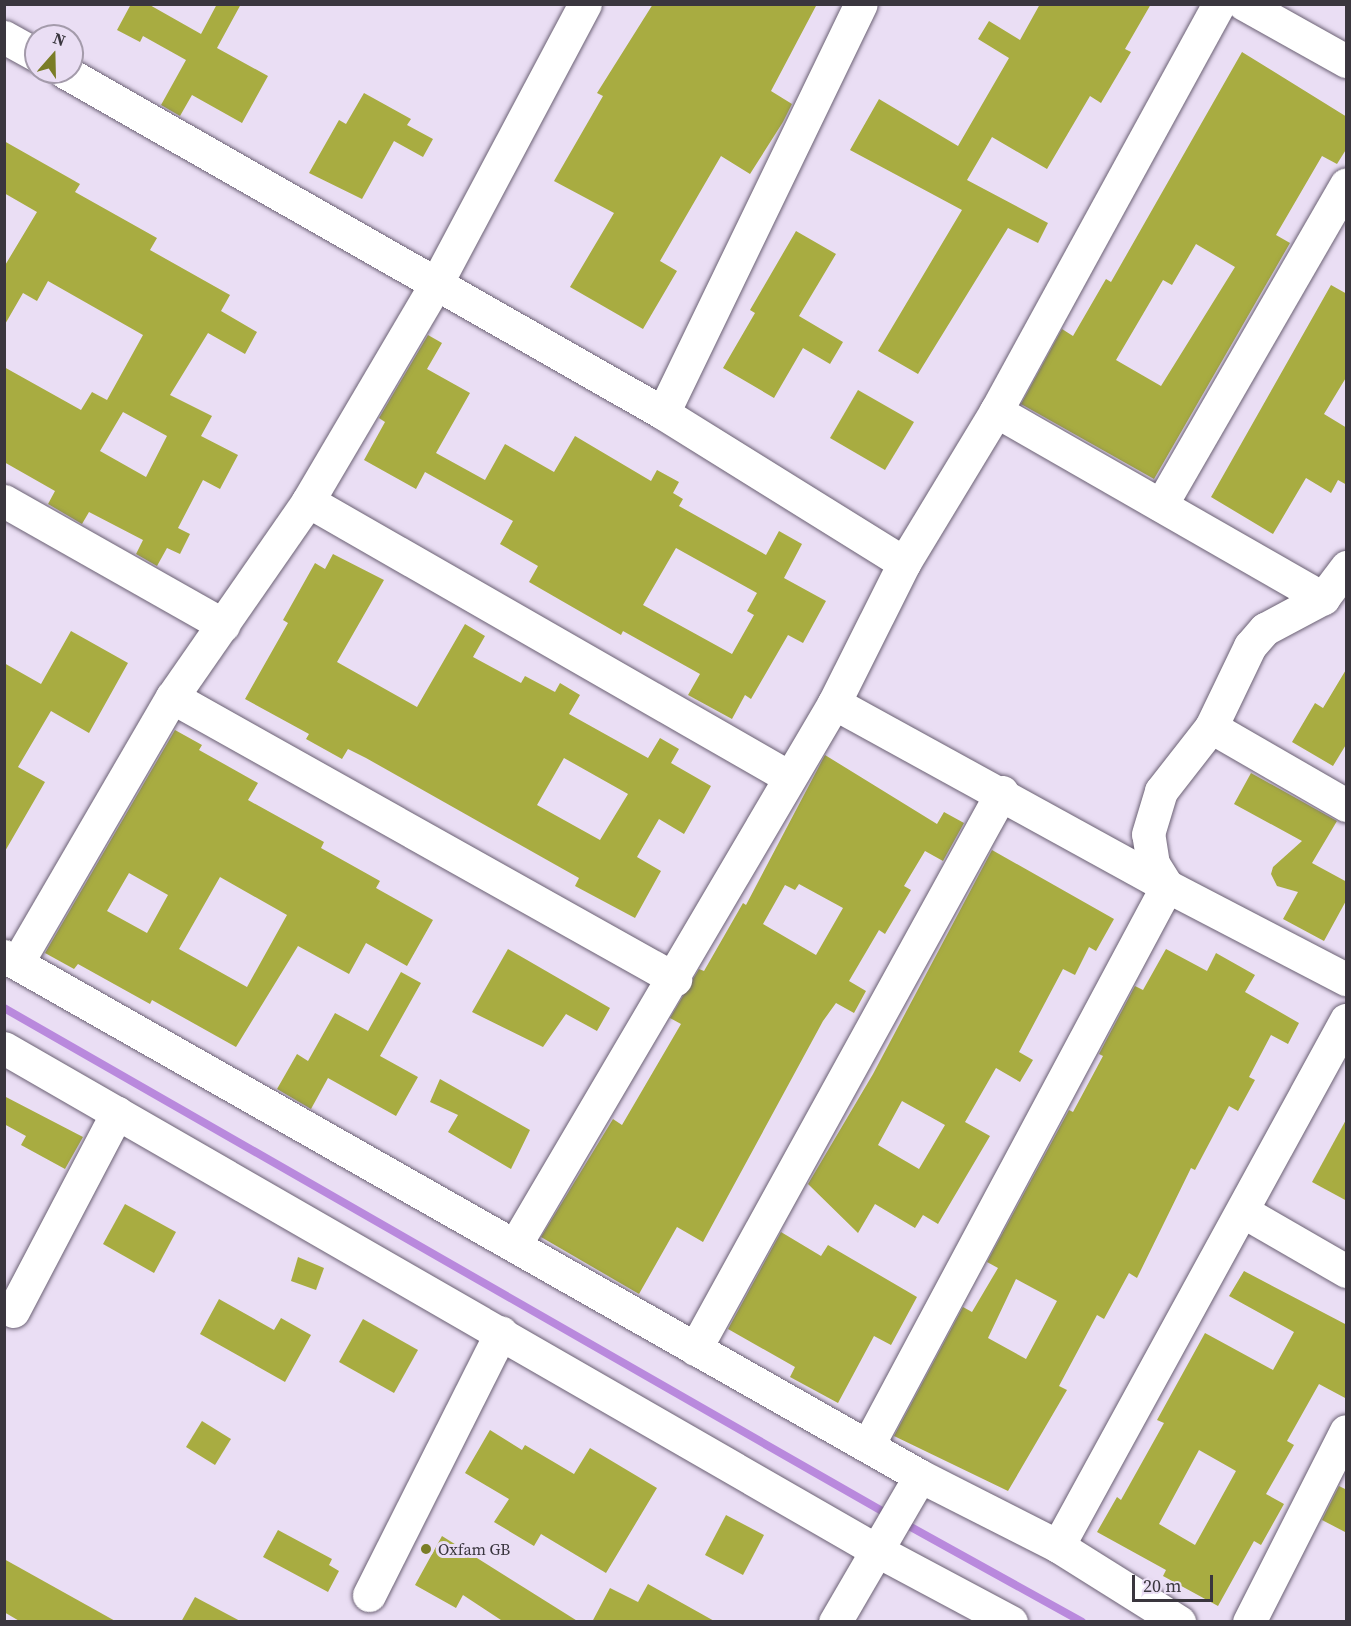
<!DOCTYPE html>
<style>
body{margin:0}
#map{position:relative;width:1351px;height:1626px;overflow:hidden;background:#eadef4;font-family:"Source Serif 4",serif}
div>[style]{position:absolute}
.stream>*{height:8px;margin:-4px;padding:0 4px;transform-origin:4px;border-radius:4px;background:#b989dd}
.building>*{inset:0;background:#a8ac41}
.roads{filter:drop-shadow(0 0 2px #6b6174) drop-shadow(0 0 2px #6b6174)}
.minor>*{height:33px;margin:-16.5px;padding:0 16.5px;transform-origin:16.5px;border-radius:16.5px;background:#fff}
.dots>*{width:16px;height:16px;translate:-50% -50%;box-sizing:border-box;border:3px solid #eadef4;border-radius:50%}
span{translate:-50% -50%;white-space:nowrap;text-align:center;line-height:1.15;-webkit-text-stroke:6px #eadef4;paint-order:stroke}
.poi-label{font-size:16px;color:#3a363e}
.left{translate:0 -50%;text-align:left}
.frame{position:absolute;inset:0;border:6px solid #3a363e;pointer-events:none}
.north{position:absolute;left:24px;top:24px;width:60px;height:60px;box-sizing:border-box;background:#eadef4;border:2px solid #a49bab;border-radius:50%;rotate:20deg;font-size:16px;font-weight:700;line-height:24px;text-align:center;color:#3a363e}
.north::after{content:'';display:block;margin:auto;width:21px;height:27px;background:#7a7d26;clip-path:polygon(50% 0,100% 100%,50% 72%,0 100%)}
.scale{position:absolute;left:1132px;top:1575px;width:81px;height:27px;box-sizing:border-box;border:3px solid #3a363e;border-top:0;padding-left:8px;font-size:18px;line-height:21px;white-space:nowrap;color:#3a363e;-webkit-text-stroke:4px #eadef4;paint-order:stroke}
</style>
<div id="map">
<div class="stream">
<i style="left:4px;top:1008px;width:1020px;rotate:29.81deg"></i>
<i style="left:900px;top:1521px;width:208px;rotate:29deg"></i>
</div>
<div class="building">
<i style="clip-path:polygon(131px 4px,148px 4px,201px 34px,217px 4px,241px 4px,217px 48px,268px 76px,242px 123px,192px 95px,180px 116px,161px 105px,186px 60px,143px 36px,140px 42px,117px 30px)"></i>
<i style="clip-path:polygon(653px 4px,817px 4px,771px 91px,792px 104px,783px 122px,750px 174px,721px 156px,660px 261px,677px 271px,643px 329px,570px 287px,614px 213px,554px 181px,603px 96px,597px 93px)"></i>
<i style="clip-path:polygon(1040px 4px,1151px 4px,1125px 49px,1131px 52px,1101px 103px,1090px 96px,1047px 169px,992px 137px,967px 180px,1048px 223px,1038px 243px,1008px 228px,918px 374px,878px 351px,962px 210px,850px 150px,879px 99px,958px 146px,1009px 58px,978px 39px,989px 21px,1020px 40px)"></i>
<i style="clip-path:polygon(evenodd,1242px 52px,1347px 117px,1347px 148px,1337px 164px,1322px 156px,1276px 235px,1290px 243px,1154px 479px,1021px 404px,1062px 329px,1073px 336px,1106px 279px,1111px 282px,1242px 52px,1196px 244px,1235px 267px,1161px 386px,1116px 360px,1163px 280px,1172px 285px,1196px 244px)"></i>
<i style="clip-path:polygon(364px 93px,411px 119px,407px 125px,433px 139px,423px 157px,394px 141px,362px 199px,309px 173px,339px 120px,346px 124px)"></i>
<i style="clip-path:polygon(evenodd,4px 141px,80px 184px,75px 192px,157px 238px,150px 250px,230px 295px,221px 311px,257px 332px,245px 354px,208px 333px,170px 395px,212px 416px,201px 436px,238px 455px,220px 489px,203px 480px,178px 528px,190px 534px,180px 554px,167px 548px,157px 566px,136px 554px,143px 540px,89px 512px,82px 524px,48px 504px,55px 491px,4px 462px,4px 367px,81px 410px,92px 392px,107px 400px,143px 335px,48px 281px,37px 301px,23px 293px,4px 326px,4px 267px,37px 212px,4px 193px,4px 141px,123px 412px,167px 436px,146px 477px,100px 451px,123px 412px)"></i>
<i style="clip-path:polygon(796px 231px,836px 254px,799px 316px,843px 342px,830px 364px,803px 348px,774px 398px,723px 368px,755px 313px,750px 310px)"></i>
<i style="clip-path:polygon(1331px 285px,1347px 294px,1347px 376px,1324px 414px,1347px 428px,1347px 485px,1338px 480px,1331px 493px,1306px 478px,1273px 534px,1211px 497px)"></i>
<i style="clip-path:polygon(evenodd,428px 335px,442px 343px,427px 369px,470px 393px,436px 453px,485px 480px,505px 444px,554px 472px,575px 436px,651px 481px,657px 470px,679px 482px,673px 493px,683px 499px,679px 506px,766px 555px,779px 531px,802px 544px,784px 578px,826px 601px,803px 643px,788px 635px,751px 699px,745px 695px,732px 719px,688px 695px,700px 674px,623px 631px,621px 635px,529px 582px,538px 566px,500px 544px,513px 521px,425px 472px,416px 489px,364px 460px,385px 422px,379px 418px,428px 335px,676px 548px,757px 593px,747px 611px,754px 615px,732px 654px,643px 605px,676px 548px)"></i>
<i style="clip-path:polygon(858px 390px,914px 422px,885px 470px,830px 438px)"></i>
<i style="clip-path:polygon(evenodd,333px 554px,384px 580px,337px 662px,417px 707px,465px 624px,485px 636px,473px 657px,521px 683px,525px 676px,555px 692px,560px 683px,580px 695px,569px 714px,648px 758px,660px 738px,679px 749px,671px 763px,711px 786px,684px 834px,659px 819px,637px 857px,661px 871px,635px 918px,575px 886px,579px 878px,366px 758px,348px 749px,342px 759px,306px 739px,309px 734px,245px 699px,288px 623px,283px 620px,315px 563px,325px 569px,333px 554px,564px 758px,628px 794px,600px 840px,537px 805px,564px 758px)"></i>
<i style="clip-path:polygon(71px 631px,128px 663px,89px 733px,51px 711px,18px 767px,45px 782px,4px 853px,4px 663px,41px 684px)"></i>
<i style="clip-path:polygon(1347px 668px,1347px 743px,1333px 766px,1292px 742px,1315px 703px,1323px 708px)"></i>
<i style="clip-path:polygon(evenodd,175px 730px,202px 745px,199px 750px,258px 783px,248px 800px,324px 842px,321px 848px,380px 881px,376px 888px,433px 920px,407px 966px,366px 943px,349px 974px,298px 946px,236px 1047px,152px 1000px,150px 1004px,78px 964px,74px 969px,45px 953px,175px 730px,129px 873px,168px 895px,147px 933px,107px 911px,129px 873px,175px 730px,220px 877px,287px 915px,247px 987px,179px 949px,220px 877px)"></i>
<i style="clip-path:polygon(evenodd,825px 755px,937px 824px,944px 812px,964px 823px,943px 861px,925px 851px,904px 886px,911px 890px,885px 934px,879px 930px,849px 981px,866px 991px,854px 1013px,836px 1003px,823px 1021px,703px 1242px,677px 1227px,639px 1294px,541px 1237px,613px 1119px,622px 1125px,681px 1024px,670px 1018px,699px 969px,704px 971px,743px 903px,746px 905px,825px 755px,799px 884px,843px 908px,816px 955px,763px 924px,785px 885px,795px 890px,799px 884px)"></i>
<i style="clip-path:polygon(1251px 773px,1337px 821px,1312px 863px,1347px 882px,1347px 899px,1324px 941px,1283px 919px,1298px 892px,1277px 886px,1271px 874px,1273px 867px,1302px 841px,1234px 804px)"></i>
<i style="clip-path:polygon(evenodd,992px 850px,1114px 919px,1096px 951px,1089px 947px,1075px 975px,1063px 969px,1019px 1052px,1033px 1060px,1020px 1082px,996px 1068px,965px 1122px,990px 1136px,938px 1224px,923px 1215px,915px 1228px,875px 1204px,858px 1233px,808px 1184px,873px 1074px,992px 850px,902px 1101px,945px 1125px,919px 1169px,878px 1145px,902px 1101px)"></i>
<i style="clip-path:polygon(508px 949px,610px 1008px,597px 1031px,566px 1014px,543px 1047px,472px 1012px)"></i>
<i style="clip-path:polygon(evenodd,1166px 949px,1207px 971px,1216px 953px,1255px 975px,1245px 992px,1299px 1023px,1288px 1044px,1271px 1035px,1249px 1077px,1255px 1080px,1238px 1111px,1229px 1106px,1195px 1170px,1191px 1168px,1137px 1278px,1129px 1273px,1104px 1319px,1097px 1315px,1059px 1386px,1067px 1390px,1008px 1491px,894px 1436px,963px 1307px,972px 1312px,998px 1268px,987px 1262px,1069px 1110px,1073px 1112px,1103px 1056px,1099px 1054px,1135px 986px,1143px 990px,1166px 949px,1016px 1279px,1057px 1301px,1026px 1359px,988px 1338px,1016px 1279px)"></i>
<i style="clip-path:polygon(401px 972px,421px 983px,380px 1056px,418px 1077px,396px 1116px,328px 1078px,311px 1109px,277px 1089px,297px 1054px,308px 1061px,335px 1013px,368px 1031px)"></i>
<i style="clip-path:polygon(440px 1079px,530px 1130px,511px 1169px,448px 1132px,458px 1115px,430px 1102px)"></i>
<i style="clip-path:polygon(4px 1096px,83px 1137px,65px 1169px,21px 1145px,26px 1136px,4px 1124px)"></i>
<i style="clip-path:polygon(1347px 1118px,1347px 1201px,1312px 1182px)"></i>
<i style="clip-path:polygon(125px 1204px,176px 1232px,154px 1273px,103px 1244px)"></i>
<i style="clip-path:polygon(781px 1232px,821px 1256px,828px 1245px,917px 1297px,891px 1345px,874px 1336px,838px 1403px,790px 1377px,795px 1367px,728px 1329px)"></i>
<i style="clip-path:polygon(298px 1257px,324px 1268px,316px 1290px,291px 1281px)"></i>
<i style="clip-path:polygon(evenodd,1244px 1271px,1347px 1325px,1347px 1399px,1319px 1384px,1287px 1441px,1294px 1445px,1266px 1494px,1284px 1504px,1261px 1545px,1254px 1541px,1218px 1606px,1163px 1576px,1166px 1570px,1097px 1532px,1117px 1497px,1121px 1500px,1164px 1423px,1157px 1420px,1205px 1333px,1273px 1370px,1294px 1332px,1229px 1296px,1244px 1271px,1199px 1450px,1236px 1471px,1195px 1545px,1159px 1524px,1199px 1450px)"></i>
<i style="clip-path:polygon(219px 1299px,274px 1330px,281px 1318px,311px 1335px,285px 1382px,200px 1334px)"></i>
<i style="clip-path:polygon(363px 1319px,418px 1350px,394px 1393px,339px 1362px)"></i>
<i style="clip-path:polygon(202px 1421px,231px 1439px,215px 1465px,186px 1447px)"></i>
<i style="clip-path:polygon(490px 1430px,522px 1450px,525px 1445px,574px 1474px,590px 1448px,657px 1488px,606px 1573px,541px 1534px,534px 1546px,494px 1522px,509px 1499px,465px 1473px)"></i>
<i style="clip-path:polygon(1339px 1486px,1347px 1490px,1347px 1533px,1322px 1520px)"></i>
<i style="clip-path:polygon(726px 1515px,764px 1535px,743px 1575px,705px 1555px)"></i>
<i style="clip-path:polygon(278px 1530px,332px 1559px,329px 1565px,339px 1571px,328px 1592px,263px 1557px)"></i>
<i style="clip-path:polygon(442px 1536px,579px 1622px,504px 1622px,463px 1595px,456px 1608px,415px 1585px)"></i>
<i style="clip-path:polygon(4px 1559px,117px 1622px,21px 1622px,4px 1612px)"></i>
<i style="clip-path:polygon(648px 1584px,716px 1622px,592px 1622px,610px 1588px,638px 1602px)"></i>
<i style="clip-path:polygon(195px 1597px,242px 1622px,181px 1622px)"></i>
</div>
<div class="roads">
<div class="minor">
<i style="left:1244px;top:4px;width:117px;rotate:29.2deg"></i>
<i style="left:4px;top:37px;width:37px;rotate:29deg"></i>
<i style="left:65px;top:72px;width:688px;rotate:29.69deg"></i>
<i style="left:663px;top:413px;width:284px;rotate:31.9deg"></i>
<i style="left:996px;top:411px;width:377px;rotate:29.8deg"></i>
<i style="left:663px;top:413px;width:454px;rotate:-64.2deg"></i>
<i style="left:4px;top:501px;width:252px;rotate:29.5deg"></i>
<i style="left:308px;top:501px;width:555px;rotate:29.85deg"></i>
<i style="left:1161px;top:505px;width:370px;rotate:-60deg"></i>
<i style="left:172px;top:697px;width:577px;rotate:29.28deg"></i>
<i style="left:834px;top:703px;width:380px;rotate:28.8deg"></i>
<i style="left:1167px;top:886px;width:202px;rotate:27.5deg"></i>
<i style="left:1211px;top:727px;width:156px;rotate:30deg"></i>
<i style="left:4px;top:956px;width:1053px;rotate:29.58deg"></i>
<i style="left:920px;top:1476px;width:155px;rotate:26.9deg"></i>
<i style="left:1058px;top:1546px;width:143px;rotate:32.1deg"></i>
<i style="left:17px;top:963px;width:308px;rotate:-59.8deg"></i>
<i style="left:172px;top:697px;width:239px;rotate:-55.2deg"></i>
<i style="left:308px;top:501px;width:252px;rotate:-59.5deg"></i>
<i style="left:436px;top:284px;width:317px;rotate:-62deg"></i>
<i style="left:4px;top:1048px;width:1006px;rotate:29.93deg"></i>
<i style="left:876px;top:1550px;width:153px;rotate:28.1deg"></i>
<i style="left:1244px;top:1212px;width:118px;rotate:30deg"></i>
<i style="left:515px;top:1245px;width:629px;rotate:-59.52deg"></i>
<i style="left:834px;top:703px;width:157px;rotate:-63.4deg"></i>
<i style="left:904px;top:563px;width:178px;rotate:-58.8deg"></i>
<i style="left:996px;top:411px;width:464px;rotate:-61.3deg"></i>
<i style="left:13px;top:1311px;width:224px;rotate:-62.3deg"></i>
<i style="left:695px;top:1349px;width:636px;rotate:-61.14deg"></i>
<i style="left:868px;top:1445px;width:634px;rotate:-61.86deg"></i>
<i style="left:1167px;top:886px;width:26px;rotate:-122deg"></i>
<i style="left:1153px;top:864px;width:30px;rotate:-99deg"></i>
<i style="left:1148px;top:834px;width:45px;rotate:-73.2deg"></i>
<i style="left:1161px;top:791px;width:81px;rotate:-52deg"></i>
<i style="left:1211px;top:727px;width:90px;rotate:-64.3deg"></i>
<i style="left:1250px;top:646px;width:23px;rotate:-49deg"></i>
<i style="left:1265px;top:629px;width:66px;rotate:-28.1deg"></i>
<i style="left:1323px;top:598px;width:39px;rotate:-53deg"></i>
<i style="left:1058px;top:1546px;width:600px;rotate:-61.3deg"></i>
<i style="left:369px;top:1595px;width:294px;rotate:-63.3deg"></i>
<i style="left:835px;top:1622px;width:169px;rotate:-59.8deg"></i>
<i style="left:1249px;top:1622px;width:214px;rotate:-63.1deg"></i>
</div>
</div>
<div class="dots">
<i style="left:426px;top:1549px;background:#7a7d26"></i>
</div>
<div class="poi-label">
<span class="left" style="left:438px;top:1549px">Oxfam GB</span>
</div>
<div class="frame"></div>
<div class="north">N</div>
<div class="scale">20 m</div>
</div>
